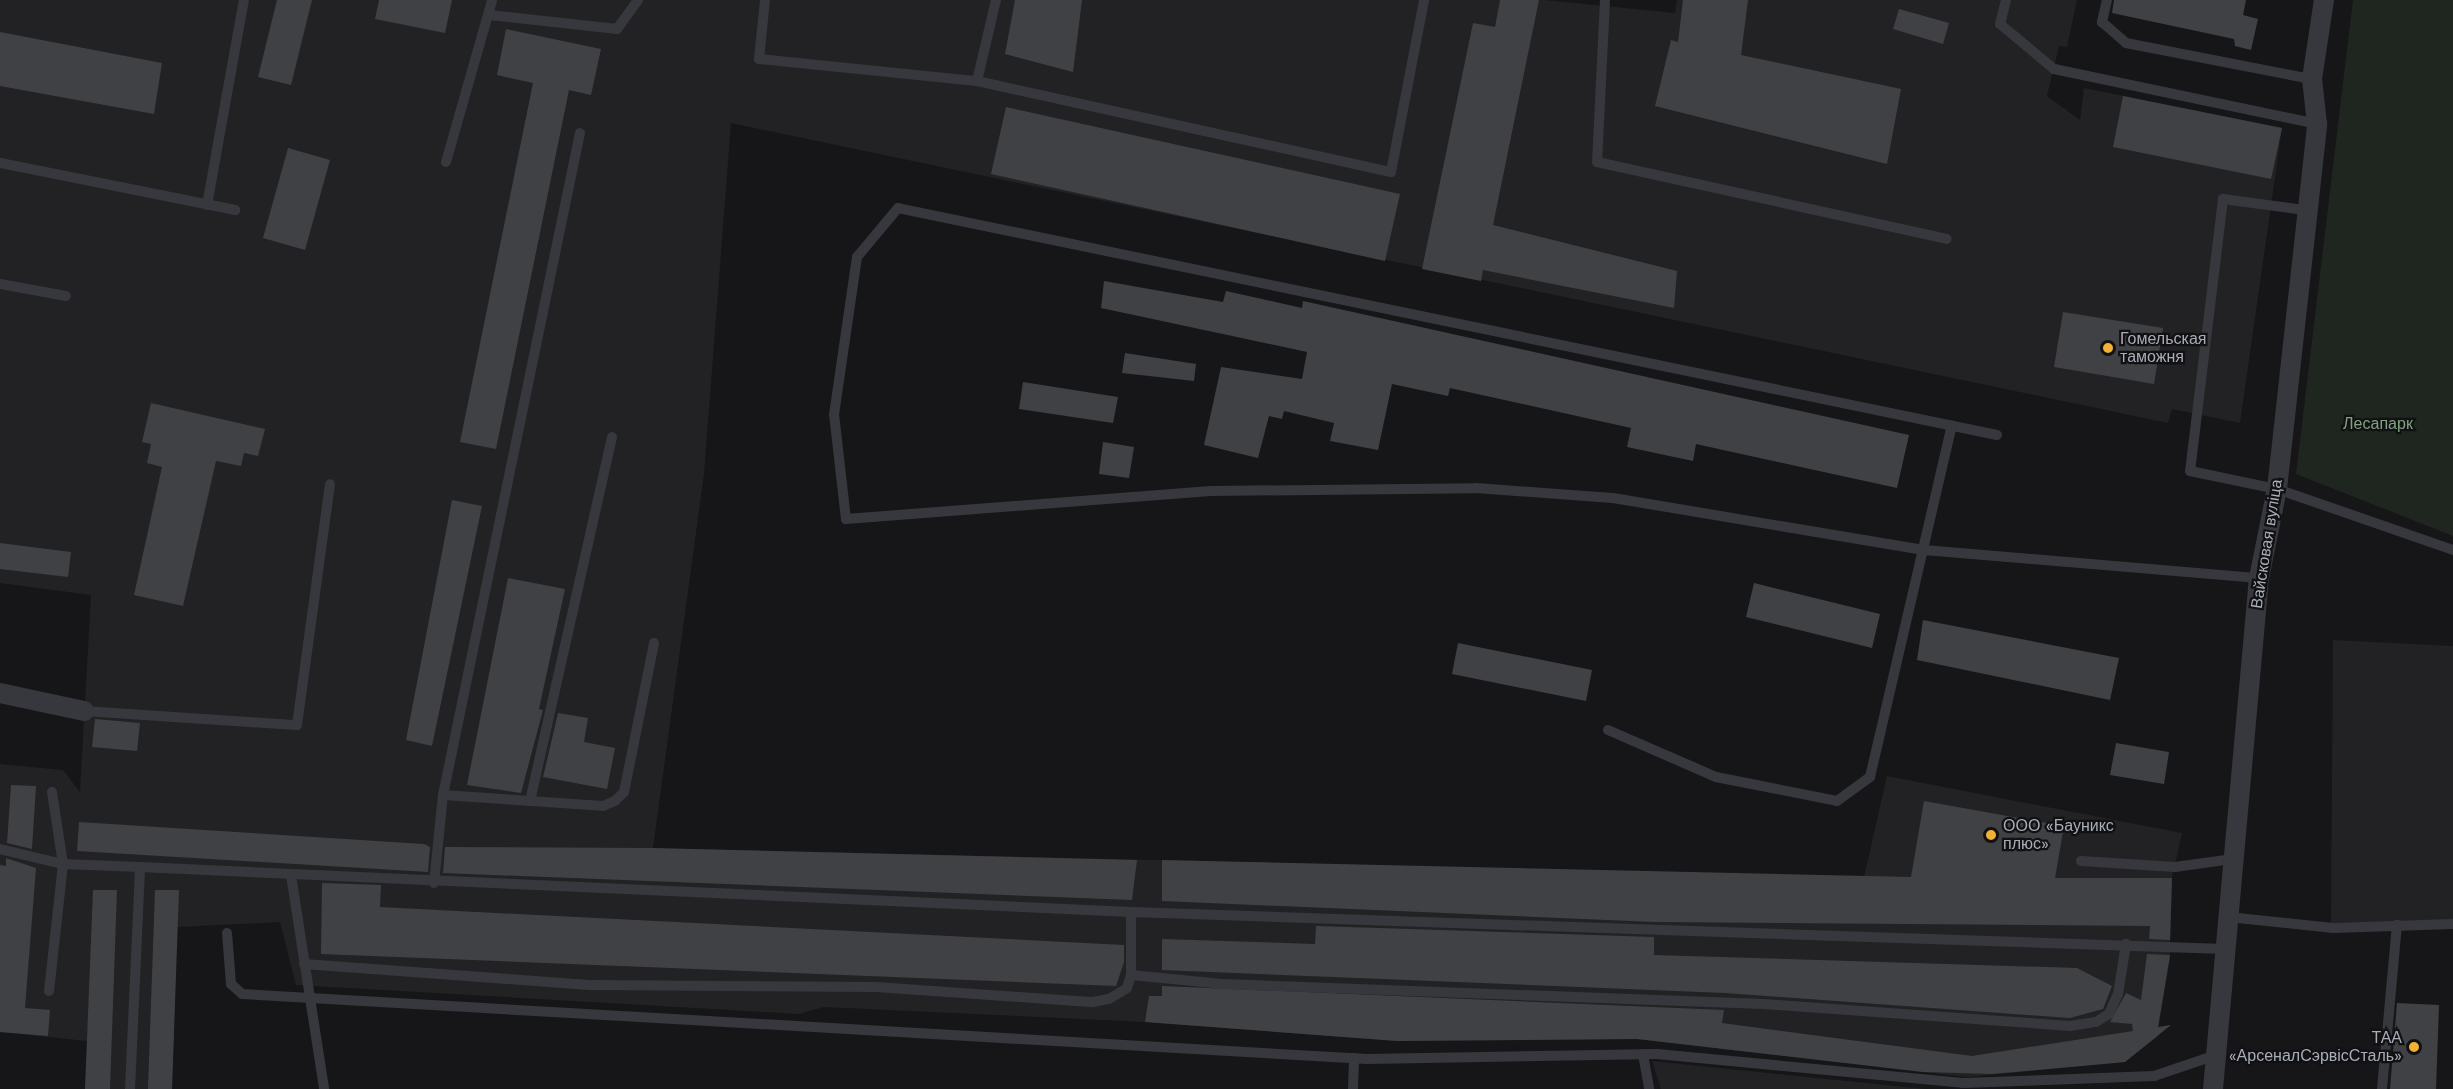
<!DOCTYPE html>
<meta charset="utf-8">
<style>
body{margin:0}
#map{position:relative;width:2453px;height:1089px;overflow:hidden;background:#161618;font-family:"Work Sans",sans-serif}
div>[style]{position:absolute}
.built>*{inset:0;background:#222225}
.green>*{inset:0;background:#1e261f}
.building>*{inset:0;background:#404145}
.lane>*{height:10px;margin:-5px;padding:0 5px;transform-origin:5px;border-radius:5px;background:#37383d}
.street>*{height:20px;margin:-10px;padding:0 10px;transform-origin:10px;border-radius:10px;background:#37383d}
.dots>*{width:16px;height:16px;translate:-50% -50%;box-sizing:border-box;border:3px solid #111113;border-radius:50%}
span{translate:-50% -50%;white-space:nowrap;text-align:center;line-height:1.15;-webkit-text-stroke:4.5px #111113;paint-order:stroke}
.poi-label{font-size:16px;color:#a8adb8}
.left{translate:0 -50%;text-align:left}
.right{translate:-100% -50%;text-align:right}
.park-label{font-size:16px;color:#7fa381}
.street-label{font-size:16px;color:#a8adb8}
</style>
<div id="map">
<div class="built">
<i style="clip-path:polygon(0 0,1545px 0,1675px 13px,1677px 0,2077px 0,2067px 47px,2059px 46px,2047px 96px,2080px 120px,2084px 88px,2282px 128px,2240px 423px,2172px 409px,2168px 423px,731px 123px,704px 474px,653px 848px,1864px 877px,1887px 776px,2182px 833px,2172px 878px,2170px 959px,2157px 1037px,2125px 1062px,1967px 1077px,1637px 1039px,1397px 1041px,1145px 1022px,824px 1007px,799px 1014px,296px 985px,280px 922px,177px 927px,172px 1089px,85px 1089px,87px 1041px,0 1032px,0 764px,63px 770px,80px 792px,91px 595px,0 583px)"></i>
<i style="clip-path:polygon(2333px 640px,2453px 646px,2453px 920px,2331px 923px)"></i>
<i style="clip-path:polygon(1652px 1061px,1925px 1089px,1661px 1089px)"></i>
</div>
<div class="green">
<i style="clip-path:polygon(2353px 0,2453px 0,2453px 536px,2296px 474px)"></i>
</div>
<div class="building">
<i style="clip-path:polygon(277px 0,312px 0,291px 85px,258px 77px)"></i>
<i style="clip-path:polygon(379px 0,452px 0,445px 33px,375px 19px)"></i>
<i style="clip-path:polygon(1015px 0,1082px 0,1073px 72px,1005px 54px)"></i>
<i style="clip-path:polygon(1500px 0,1539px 0,1493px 225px,1677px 271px,1674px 308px,1483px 270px,1481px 281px,1422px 269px,1473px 23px,1495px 27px)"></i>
<i style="clip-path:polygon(1683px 0,1748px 0,1741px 55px,1901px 89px,1887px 164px,1655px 106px,1671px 40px,1678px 42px)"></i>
<i style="clip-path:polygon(2114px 0,2246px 0,2243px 15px,2258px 19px,2251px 50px,2235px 46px,2234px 39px,2112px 13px)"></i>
<i style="clip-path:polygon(1899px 9px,1949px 23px,1943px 44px,1893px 29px)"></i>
<i style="clip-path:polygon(506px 29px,601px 49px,591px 95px,569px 90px,496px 449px,460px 442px,533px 83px,497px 75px)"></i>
<i style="clip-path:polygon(0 32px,162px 63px,154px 114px,0 86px)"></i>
<i style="clip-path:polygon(2123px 96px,2282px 128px,2271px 179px,2113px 147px)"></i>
<i style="clip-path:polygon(1006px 107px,1400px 194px,1385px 261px,991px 174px)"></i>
<i style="clip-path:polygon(288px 148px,330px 160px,305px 250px,263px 238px)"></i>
<i style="clip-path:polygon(1104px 281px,1223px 302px,1226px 291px,1302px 308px,1303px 301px,1909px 435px,1897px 488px,1696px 444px,1693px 461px,1627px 447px,1631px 428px,1450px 388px,1448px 396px,1392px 384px,1378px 450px,1330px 441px,1334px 423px,1284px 411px,1282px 419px,1269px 416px,1258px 458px,1204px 445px,1221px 367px,1302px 379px,1307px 352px,1101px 308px)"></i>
<i style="clip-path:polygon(2063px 312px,2163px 328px,2154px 384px,2054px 367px)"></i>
<i style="clip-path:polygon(1125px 353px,1196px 364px,1194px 381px,1122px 373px)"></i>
<i style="clip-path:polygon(1023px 382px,1118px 397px,1113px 423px,1019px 409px)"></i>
<i style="clip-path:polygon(151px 403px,265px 429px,258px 456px,244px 453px,241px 466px,216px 461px,183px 606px,134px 595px,162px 467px,147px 463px,151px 444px,142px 442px)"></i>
<i style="clip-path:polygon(1103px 442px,1134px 447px,1129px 478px,1099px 474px)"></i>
<i style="clip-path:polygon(452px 500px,482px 506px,432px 746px,406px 740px)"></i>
<i style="clip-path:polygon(0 543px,71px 552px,68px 577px,0 569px)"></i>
<i style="clip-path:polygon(508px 578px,565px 589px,539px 709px,543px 710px,521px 793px,467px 785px)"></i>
<i style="clip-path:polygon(1754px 583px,1880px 614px,1872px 648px,1746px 617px)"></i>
<i style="clip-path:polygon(1923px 620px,2119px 658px,2110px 700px,1917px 660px)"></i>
<i style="clip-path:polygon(1458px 643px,1592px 670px,1586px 701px,1452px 674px)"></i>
<i style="clip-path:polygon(558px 713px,588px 718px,584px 742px,615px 748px,607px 789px,543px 777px)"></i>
<i style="clip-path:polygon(95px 719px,140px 723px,137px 751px,92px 747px)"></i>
<i style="clip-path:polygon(2116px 743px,2169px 752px,2164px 784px,2110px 775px)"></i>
<i style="clip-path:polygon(11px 785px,36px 786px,32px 849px,7px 843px)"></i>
<i style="clip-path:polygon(1924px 801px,2064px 826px,2055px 878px,2172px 878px,2170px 940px,2149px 939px,2150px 926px,1654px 922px,1162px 901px,1162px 860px,1911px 877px)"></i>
<i style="clip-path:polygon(79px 822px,424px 844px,430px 847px,428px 872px,77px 851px)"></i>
<i style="clip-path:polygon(445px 847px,652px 848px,1137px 860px,1132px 900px,443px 873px)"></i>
<i style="clip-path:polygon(6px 858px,36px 868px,25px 1008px,50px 1010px,48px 1036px,0 1032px,0 865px,6px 866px)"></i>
<i style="clip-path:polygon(322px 883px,381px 885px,380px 907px,1124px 945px,1124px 962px,1116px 986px,321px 954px)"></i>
<i style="clip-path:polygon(93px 890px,117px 890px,110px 1089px,85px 1089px)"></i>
<i style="clip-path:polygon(155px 890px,179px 890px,172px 1089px,148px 1089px)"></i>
<i style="clip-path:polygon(1316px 926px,1654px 937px,1654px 955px,2077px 968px,2112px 986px,2103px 1009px,2070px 1018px,1725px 993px,1162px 970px,1162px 939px,1315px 944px)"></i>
<i style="clip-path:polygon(2147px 954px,2170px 955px,2158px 1027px,2171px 1025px,2125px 1062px,1992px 1074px,1923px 1072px,1637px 1039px,1397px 1041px,1145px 1022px,1149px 996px,1162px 996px,1162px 986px,1724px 1010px,1722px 1023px,1972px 1056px,2133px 1031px,2132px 1024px,2110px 1022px,2126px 993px,2141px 1000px)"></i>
<i style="clip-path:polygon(2397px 1003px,2439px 1005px,2436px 1089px,2390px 1089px)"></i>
</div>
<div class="lane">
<i style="left:765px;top:0;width:59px;rotate:95.8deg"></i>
<i style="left:759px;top:59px;width:219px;rotate:5.8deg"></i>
<i style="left:977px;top:81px;width:424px;rotate:12.4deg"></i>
<i style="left:1391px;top:172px;width:175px;rotate:-79.1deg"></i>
<i style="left:1605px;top:0;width:162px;rotate:92.8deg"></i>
<i style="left:1597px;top:162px;width:358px;rotate:12.4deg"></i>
<i style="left:2006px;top:0;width:25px;rotate:104deg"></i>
<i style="left:2000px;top:24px;width:70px;rotate:39.8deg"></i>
<i style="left:2054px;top:69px;width:269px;rotate:11.8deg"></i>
<i style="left:2107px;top:0;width:23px;rotate:103deg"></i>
<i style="left:2102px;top:22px;width:32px;rotate:41deg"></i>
<i style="left:2126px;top:43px;width:189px;rotate:11deg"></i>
<i style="left:489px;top:15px;width:129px;rotate:6.2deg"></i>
<i style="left:617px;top:29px;width:36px;rotate:-54deg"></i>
<i style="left:977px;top:81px;width:83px;rotate:-76.8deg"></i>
<i style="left:446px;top:162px;width:168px;rotate:-74.1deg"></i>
<i style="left:0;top:163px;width:240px;rotate:11.3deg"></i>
<i style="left:207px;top:205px;width:208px;rotate:-79.8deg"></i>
<i style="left:2305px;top:210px;width:83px;rotate:-172.4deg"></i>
<i style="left:2223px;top:199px;width:274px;rotate:96.9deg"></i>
<i style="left:2190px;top:471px;width:89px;rotate:11.7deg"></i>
<i style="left:2277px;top:489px;width:186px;rotate:19.1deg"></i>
<i style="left:0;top:284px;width:67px;rotate:10.3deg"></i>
<i style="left:1997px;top:435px;width:1122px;rotate:-168.33deg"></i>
<i style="left:898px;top:208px;width:64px;rotate:129.9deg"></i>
<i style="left:857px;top:257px;width:159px;rotate:98.3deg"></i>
<i style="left:834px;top:414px;width:106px;rotate:83.5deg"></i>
<i style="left:846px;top:519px;width:366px;rotate:-4.4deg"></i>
<i style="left:1211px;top:491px;width:265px;rotate:-0.6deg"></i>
<i style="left:1476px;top:488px;width:137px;rotate:4.2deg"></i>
<i style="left:1613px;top:498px;width:315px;rotate:9.5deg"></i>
<i style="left:1924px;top:550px;width:336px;rotate:4.8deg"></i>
<i style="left:84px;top:711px;width:213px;rotate:3.8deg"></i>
<i style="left:297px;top:725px;width:243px;rotate:-82.2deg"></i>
<i style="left:1608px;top:730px;width:118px;rotate:23.5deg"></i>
<i style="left:1716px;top:777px;width:123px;rotate:11.2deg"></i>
<i style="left:1837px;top:801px;width:41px;rotate:-36deg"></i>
<i style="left:1870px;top:777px;width:361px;rotate:-76.9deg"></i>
<i style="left:443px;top:795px;width:160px;rotate:3.9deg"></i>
<i style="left:603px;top:806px;width:13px;rotate:-23deg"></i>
<i style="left:615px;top:801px;width:13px;rotate:-45deg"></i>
<i style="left:624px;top:792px;width:152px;rotate:-78.6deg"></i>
<i style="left:530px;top:801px;width:373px;rotate:-77.3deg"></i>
<i style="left:0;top:849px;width:65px;rotate:13.4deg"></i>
<i style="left:63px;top:864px;width:77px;rotate:2.2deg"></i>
<i style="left:2081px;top:861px;width:94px;rotate:3.7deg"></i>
<i style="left:2175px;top:867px;width:59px;rotate:-7.9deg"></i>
<i style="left:291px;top:875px;width:217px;rotate:81.2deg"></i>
<i style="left:434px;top:883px;width:88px;rotate:-84.2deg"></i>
<i style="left:443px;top:795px;width:676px;rotate:-78.31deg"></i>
<i style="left:2228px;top:917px;width:106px;rotate:6deg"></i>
<i style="left:2333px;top:928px;width:120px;rotate:-1.9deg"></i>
<i style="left:227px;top:933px;width:51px;rotate:85.5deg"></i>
<i style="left:231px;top:984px;width:15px;rotate:42deg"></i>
<i style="left:242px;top:994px;width:1127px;rotate:3.31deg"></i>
<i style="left:1367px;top:1059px;width:290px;rotate:-1deg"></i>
<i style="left:1657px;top:1054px;width:307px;rotate:5.4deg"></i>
<i style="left:1963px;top:1083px;width:191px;rotate:-2.1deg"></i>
<i style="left:2154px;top:1076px;width:65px;rotate:-18.7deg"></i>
<i style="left:304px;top:964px;width:289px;rotate:4.2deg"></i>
<i style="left:592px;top:985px;width:284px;rotate:0.4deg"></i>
<i style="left:876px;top:987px;width:218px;rotate:4deg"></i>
<i style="left:1093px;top:1002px;width:16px;rotate:-11deg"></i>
<i style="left:1109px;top:999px;width:21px;rotate:-31deg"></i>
<i style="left:1127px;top:988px;width:14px;rotate:-73deg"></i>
<i style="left:1131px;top:975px;width:63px;rotate:-90deg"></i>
<i style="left:1131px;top:975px;width:91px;rotate:5.6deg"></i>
<i style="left:1222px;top:984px;width:542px;rotate:2.11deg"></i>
<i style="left:1764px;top:1004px;width:307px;rotate:4.1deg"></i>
<i style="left:2070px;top:1026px;width:26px;rotate:-9deg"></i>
<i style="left:2096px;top:1022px;width:15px;rotate:-32deg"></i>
<i style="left:2109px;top:1014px;width:22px;rotate:-66deg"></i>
<i style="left:2118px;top:994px;width:51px;rotate:-80.9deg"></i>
<i style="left:49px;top:991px;width:128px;rotate:-83.7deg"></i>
<i style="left:63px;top:864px;width:73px;rotate:-98.7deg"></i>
<i style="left:1643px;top:1054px;width:36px;rotate:80deg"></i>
<i style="left:130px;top:1089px;width:222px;rotate:-87.4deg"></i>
<i style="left:140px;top:867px;width:992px;rotate:2.6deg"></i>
<i style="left:1131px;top:912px;width:1094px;rotate:1.94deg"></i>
<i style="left:1353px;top:1089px;width:31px;rotate:-88deg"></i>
<i style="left:2382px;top:1089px;width:165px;rotate:-84.8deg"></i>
</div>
<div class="street">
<i style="left:0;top:693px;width:86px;rotate:12.1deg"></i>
<i style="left:2213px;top:1089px;width:513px;rotate:-84.86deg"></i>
<i style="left:2259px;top:578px;width:91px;rotate:-78.6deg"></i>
<i style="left:2277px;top:489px;width:367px;rotate:-83.7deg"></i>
<i style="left:2317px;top:124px;width:45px;rotate:-96.3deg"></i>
<i style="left:2312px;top:79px;width:80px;rotate:-81.4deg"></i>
</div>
<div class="dots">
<i style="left:2108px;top:348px;background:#f2b134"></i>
<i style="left:1991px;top:835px;background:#f2b134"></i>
<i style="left:2414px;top:1047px;background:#f2b134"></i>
</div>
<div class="poi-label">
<span class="left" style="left:2120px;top:348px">Гомельская<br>таможня</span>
<span class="left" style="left:2003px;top:835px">ООО «Бауникс<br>плюс»</span>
<span class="right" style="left:2402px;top:1047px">ТАА<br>«АрсеналСэрвісСталь»</span>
</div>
<div class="park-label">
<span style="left:2378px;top:424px">Лесапарк</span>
</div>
<div class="street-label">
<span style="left:2267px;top:544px;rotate:-81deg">Вайсковая вуліца</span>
</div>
</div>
